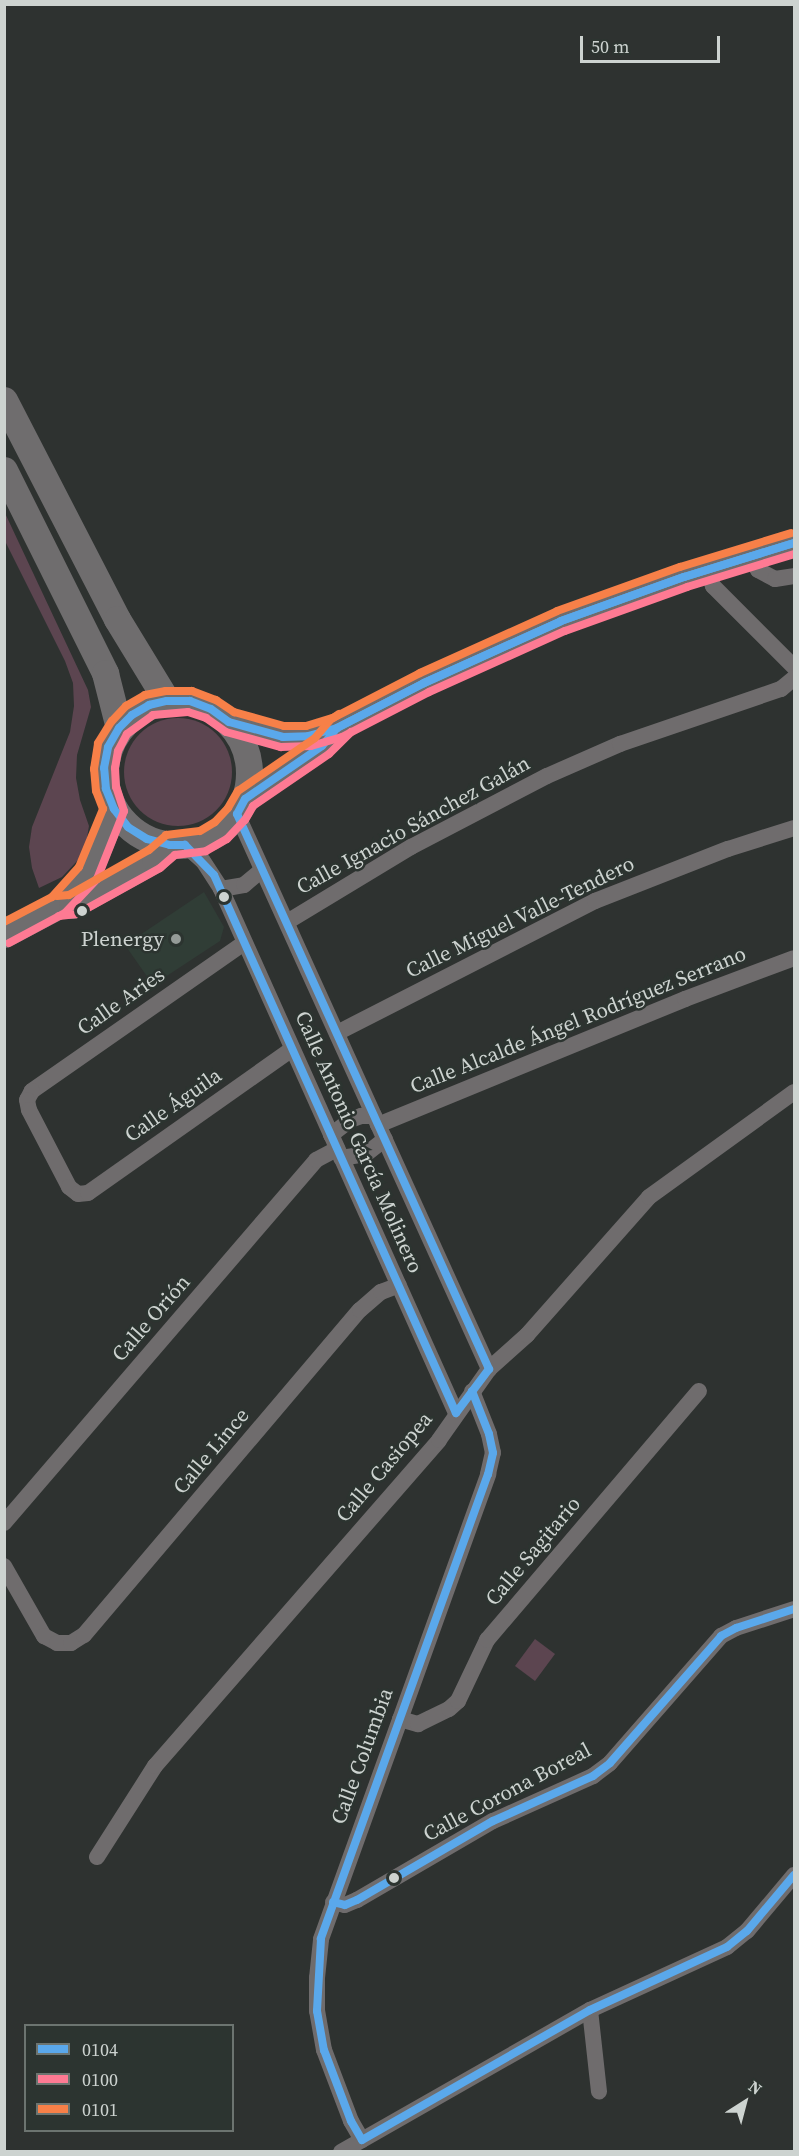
<!DOCTYPE html>
<meta charset="utf-8">
<style>
body{margin:0}
#map{position:relative;width:799px;height:2156px;overflow:hidden;background:#2e3230;font-family:"Source Serif 4",serif}
div>[style]{position:absolute}
.built>*{inset:0;background:#303d36}
.green>*{inset:0;background:#5c4550}
.round{border-radius:50%}
.minor>*{height:16px;margin:-8px;padding:0 8px;transform-origin:8px;border-radius:8px;background:#6f6c6d}
.tertiary>*{height:21px;margin:-10.5px;padding:0 10.5px;transform-origin:10.5px;border-radius:10.5px;background:#6f6c6d}
.primary>*{height:27px;margin:-13.5px;padding:0 13.5px;transform-origin:13.5px;border-radius:13.5px;background:#6f6d6e}
.primary>.ring{margin:-13.5px;padding:0;box-sizing:content-box;background:none;border:27px solid #6f6d6e;border-radius:50%}
.bus-1>*{height:8px;margin:-4px;padding:0 4px;transform-origin:4px;border-radius:4px;background:#5aa8eb}
.bus-2>*{height:8px;margin:-4px;padding:0 4px;transform-origin:4px;border-radius:4px;background:#fe7a93}
.bus-3>*{height:8px;margin:-4px;padding:0 4px;transform-origin:4px;border-radius:4px;background:#f78048}
.dots>*{width:16px;height:16px;translate:-50% -50%;box-sizing:border-box;border:3px solid #2c3430;border-radius:50%}
span{translate:-50% -50%;white-space:nowrap;text-align:center;line-height:1.15;-webkit-text-stroke:5px #2c3430;paint-order:stroke}
.street-label{font-size:21px;color:#cdd3d0}
.poi-label{font-size:21px;color:#cdd3d0}
.right{translate:-100% -50%;text-align:right}
.frame{position:absolute;inset:0;border:6px solid #cdd3d0;pointer-events:none}
.legend{position:absolute;left:24px;top:2024px;width:210px;height:108px;box-sizing:border-box;background:#2c3430;border:2px solid #6c7470;margin:0;padding:8px 10px;list-style:none;font-size:18px;color:#cdd3d0}
.legend li{display:flex;align-items:center;gap:12px;height:30px}
.legend b{width:30px;border:2px solid #6c7470}
.north{position:absolute;left:715px;top:2072px;width:60px;height:60px;-webkit-text-stroke:4px #2c3430;paint-order:stroke;rotate:36deg;font-size:16px;font-weight:700;line-height:24px;text-align:center;color:#cdd3d0}
.north::after{content:'';display:block;margin:auto;width:21px;height:27px;background:#cdd3d0;clip-path:polygon(50% 0,100% 100%,50% 72%,0 100%)}
.scale{position:absolute;left:580px;top:36px;width:140px;height:27px;box-sizing:border-box;border:3px solid #cdd3d0;border-top:0;padding-left:8px;font-size:18px;line-height:21px;white-space:nowrap;color:#cdd3d0;-webkit-text-stroke:4px #2c3430;paint-order:stroke}
</style>
<div id="map">
<div class="built">
<i style="clip-path:polygon(204px 892px,224px 927px,220px 941px,153px 985px,125px 945px)"></i>
</div>
<div class="green">
<i style="clip-path:polygon(4px 511px,88px 690px,91px 707px,77px 755px,76px 778px,80px 800px,89px 826px,86px 843px,78px 860px,62px 877px,39px 888px,32px 868px,29px 847px,32px 827px,70px 732px,74px 706px,73px 683px,65px 661px,5px 541px)"></i>
<i class="round" style="left:124px;top:718px;width:108px;height:108px"></i>
<i style="clip-path:polygon(535px 1639px,555px 1654px,535px 1681px,515px 1666px)"></i>
</div>
<div class="minor">
<i style="left:752px;top:556px;width:15px;rotate:67deg"></i>
<i style="left:758px;top:570px;width:19px;rotate:28deg"></i>
<i style="left:775px;top:579px;width:19px;rotate:-9deg"></i>
<i style="left:708px;top:570px;width:17px;rotate:73deg"></i>
<i style="left:713px;top:586px;width:115px;rotate:45deg"></i>
<i style="left:237px;top:814px;width:610px;rotate:65.58deg"></i>
<i style="left:185px;top:845px;width:24px;rotate:42deg"></i>
<i style="left:203px;top:861px;width:33px;rotate:57deg"></i>
<i style="left:221px;top:889px;width:574px;rotate:65.85deg"></i>
<i style="left:221px;top:889px;width:23px;rotate:-10deg"></i>
<i style="left:244px;top:885px;width:23px;rotate:-40deg"></i>
<i style="left:287px;top:922px;width:145px;rotate:-31.2deg"></i>
<i style="left:411px;top:847px;width:153px;rotate:-27.6deg"></i>
<i style="left:547px;top:776px;width:80px;rotate:-23.7deg"></i>
<i style="left:620px;top:744px;width:170px;rotate:-18.9deg"></i>
<i style="left:781px;top:689px;width:17px;rotate:-40deg"></i>
<i style="left:244px;top:943px;width:259px;rotate:145.1deg"></i>
<i style="left:32px;top:1091px;width:10px;rotate:119deg"></i>
<i style="left:27px;top:1100px;width:10px;rotate:79deg"></i>
<i style="left:29px;top:1110px;width:87px;rotate:62.5deg"></i>
<i style="left:69px;top:1187px;width:11px;rotate:38deg"></i>
<i style="left:78px;top:1194px;width:10px;rotate:-6deg"></i>
<i style="left:88px;top:1193px;width:250px;rotate:-35.2deg"></i>
<i style="left:337px;top:1033px;width:290px;rotate:-27.1deg"></i>
<i style="left:595px;top:901px;width:143px;rotate:-21.4deg"></i>
<i style="left:728px;top:849px;width:69px;rotate:-17.7deg"></i>
<i style="left:378px;top:1125px;width:332px;rotate:-22.3deg"></i>
<i style="left:685px;top:999px;width:116px;rotate:-20.6deg"></i>
<i style="left:331px;top:1135px;width:24px;rotate:-38deg"></i>
<i style="left:350px;top:1120px;width:12px;rotate:-20deg"></i>
<i style="left:361px;top:1116px;width:13px"></i>
<i style="left:341px;top:1158px;width:25px;rotate:-9deg"></i>
<i style="left:366px;top:1154px;width:24px;rotate:-38deg"></i>
<i style="left:4px;top:1523px;width:479px;rotate:-49.3deg"></i>
<i style="left:316px;top:1160px;width:24px;rotate:-28deg"></i>
<i style="left:4px;top:1566px;width:81px;rotate:60.3deg"></i>
<i style="left:44px;top:1636px;width:15px;rotate:28deg"></i>
<i style="left:57px;top:1643px;width:14px"></i>
<i style="left:71px;top:1643px;width:15px;rotate:-32deg"></i>
<i style="left:84px;top:1635px;width:426px;rotate:-49.7deg"></i>
<i style="left:360px;top:1310px;width:28px;rotate:-41deg"></i>
<i style="left:381px;top:1292px;width:19px;rotate:-21deg"></i>
<i style="left:400px;top:1719px;width:19px;rotate:16deg"></i>
<i style="left:418px;top:1724px;width:34px;rotate:-26deg"></i>
<i style="left:449px;top:1709px;width:12px;rotate:-42deg"></i>
<i style="left:458px;top:1701px;width:68px;rotate:-64.6deg"></i>
<i style="left:487px;top:1640px;width:327px;rotate:-49.6deg"></i>
<i style="left:97px;top:1857px;width:108px;rotate:-57.5deg"></i>
<i style="left:155px;top:1766px;width:432px;rotate:-48.9deg"></i>
<i style="left:439px;top:1440px;width:87px;rotate:-54.8deg"></i>
<i style="left:489px;top:1369px;width:51px;rotate:-41.8deg"></i>
<i style="left:527px;top:1335px;width:184px;rotate:-48.5deg"></i>
<i style="left:649px;top:1197px;width:179px;rotate:-35.9deg"></i>
<i style="left:333px;top:1902px;width:12px;rotate:14deg"></i>
<i style="left:345px;top:1905px;width:13px;rotate:-23deg"></i>
<i style="left:357px;top:1900px;width:157px;rotate:-30.2deg"></i>
<i style="left:493px;top:1821px;width:110px;rotate:-24.2deg"></i>
<i style="left:593px;top:1776px;width:21px;rotate:-37deg"></i>
<i style="left:610px;top:1763px;width:169px;rotate:-48.8deg"></i>
<i style="left:721px;top:1636px;width:17px;rotate:-28deg"></i>
<i style="left:736px;top:1628px;width:61px;rotate:-18.1deg"></i>
<i style="left:590px;top:2010px;width:82px;rotate:83.7deg"></i>
<i style="left:362px;top:2140px;width:22px;rotate:-120deg"></i>
<i style="left:351px;top:2121px;width:76px;rotate:-110.8deg"></i>
<i style="left:324px;top:2050px;width:40px;rotate:-100deg"></i>
<i style="left:317px;top:2011px;width:33px;rotate:-90deg"></i>
<i style="left:317px;top:1978px;width:39px;rotate:-84deg"></i>
<i style="left:321px;top:1939px;width:494px;rotate:-70.2deg"></i>
<i style="left:488px;top:1474px;width:22px;rotate:-77deg"></i>
<i style="left:493px;top:1453px;width:19px;rotate:-102deg"></i>
<i style="left:489px;top:1434px;width:46px;rotate:-111.6deg"></i>
<i style="left:341px;top:2152px;width:287px;rotate:-29.7deg"></i>
<i style="left:590px;top:2010px;width:151px;rotate:-24.7deg"></i>
<i style="left:727px;top:1947px;width:26px;rotate:-39deg"></i>
<i style="left:747px;top:1931px;width:73px;rotate:-50deg"></i>
</div>
<div class="tertiary">
<i style="left:229px;top:722px;width:56px;rotate:15.5deg"></i>
<i style="left:283px;top:737px;width:25px;rotate:-2deg"></i>
<i style="left:308px;top:736px;width:30px;rotate:-15deg"></i>
<i style="left:337px;top:728px;width:98px;rotate:-27.3deg"></i>
<i style="left:424px;top:683px;width:150px;rotate:-24.3deg"></i>
<i style="left:561px;top:621px;width:131px;rotate:-19.7deg"></i>
<i style="left:684px;top:577px;width:115px;rotate:-17.2deg"></i>
<i style="left:245px;top:799px;width:93px;rotate:-34.5deg"></i>
<i style="left:322px;top:746px;width:23px;rotate:-52deg"></i>
</div>
<div class="primary">
<i style="left:4px;top:400px;width:246px;rotate:62.7deg"></i>
<i style="left:117px;top:619px;width:96px;rotate:58.6deg"></i>
<i style="left:4px;top:470px;width:227px;rotate:63.5deg"></i>
<i style="left:105px;top:673px;width:57px;rotate:75.7deg"></i>
<i class="ring" style="left:105px;top:701px;width:117px;height:117px"></i>
<i style="left:61px;top:902px;width:40px;rotate:-47deg"></i>
<i style="left:88px;top:873px;width:69px;rotate:-67.9deg"></i>
<i style="left:4px;top:934px;width:62px;rotate:-27.8deg"></i>
<i style="left:59px;top:905px;width:13px"></i>
<i style="left:72px;top:905px;width:95px;rotate:-29deg"></i>
<i style="left:155px;top:859px;width:21px;rotate:-43deg"></i>
</div>
<div class="bus-1">
<i style="left:794px;top:543px;width:44px;rotate:162.8deg"></i>
<i style="left:752px;top:556px;width:71px;rotate:162.8deg"></i>
<i style="left:684px;top:577px;width:115px;rotate:-17.2deg"></i>
<i style="left:561px;top:621px;width:131px;rotate:-19.7deg"></i>
<i style="left:561px;top:621px;width:131px;rotate:-19.7deg"></i>
<i style="left:424px;top:683px;width:150px;rotate:-24.3deg"></i>
<i style="left:424px;top:683px;width:150px;rotate:-24.3deg"></i>
<i style="left:167px;top:701px;width:23px"></i>
<i style="left:190px;top:701px;width:22px;rotate:21deg"></i>
<i style="left:211px;top:709px;width:22px;rotate:36deg"></i>
<i style="left:229px;top:722px;width:56px;rotate:15.5deg"></i>
<i style="left:283px;top:737px;width:25px;rotate:-2deg"></i>
<i style="left:308px;top:736px;width:30px;rotate:-15deg"></i>
<i style="left:337px;top:728px;width:23px;rotate:130deg"></i>
<i style="left:322px;top:746px;width:93px;rotate:145.5deg"></i>
<i style="left:245px;top:799px;width:17px;rotate:118deg"></i>
<i style="left:237px;top:814px;width:610px;rotate:65.58deg"></i>
<i style="left:489px;top:1369px;width:55px;rotate:126.9deg"></i>
<i style="left:456px;top:1413px;width:590px;rotate:-114.22deg"></i>
<i style="left:214px;top:875px;width:42px;rotate:-134deg"></i>
<i style="left:185px;top:845px;width:15px;rotate:180deg"></i>
<i style="left:170px;top:845px;width:24px;rotate:-165deg"></i>
<i style="left:147px;top:839px;width:22px;rotate:-148deg"></i>
<i style="left:128px;top:827px;width:23px;rotate:-128deg"></i>
<i style="left:114px;top:809px;width:22px;rotate:-112deg"></i>
<i style="left:106px;top:789px;width:21px;rotate:-95deg"></i>
<i style="left:104px;top:768px;width:21px;rotate:-79deg"></i>
<i style="left:108px;top:747px;width:22px;rotate:-60deg"></i>
<i style="left:119px;top:728px;width:18px;rotate:-45deg"></i>
<i style="left:132px;top:715px;width:20px;rotate:-30deg"></i>
<i style="left:149px;top:705px;width:18px;rotate:-13deg"></i>
<i style="left:337px;top:728px;width:98px;rotate:-27.3deg"></i>
<i style="left:337px;top:728px;width:98px;rotate:-27.3deg"></i>
<i style="left:472px;top:1391px;width:46px;rotate:68.4deg"></i>
<i style="left:489px;top:1434px;width:19px;rotate:78deg"></i>
<i style="left:493px;top:1453px;width:22px;rotate:103deg"></i>
<i style="left:488px;top:1474px;width:494px;rotate:109.8deg"></i>
<i style="left:321px;top:1939px;width:72px;rotate:93.2deg"></i>
<i style="left:317px;top:2011px;width:40px;rotate:80deg"></i>
<i style="left:324px;top:2050px;width:76px;rotate:69.2deg"></i>
<i style="left:351px;top:2121px;width:22px;rotate:60deg"></i>
<i style="left:362px;top:2140px;width:262px;rotate:-29.7deg"></i>
<i style="left:590px;top:2010px;width:151px;rotate:-24.7deg"></i>
<i style="left:727px;top:1947px;width:26px;rotate:-39deg"></i>
<i style="left:747px;top:1931px;width:73px;rotate:-50deg"></i>
<i style="left:333px;top:1902px;width:12px;rotate:14deg"></i>
<i style="left:345px;top:1905px;width:13px;rotate:-23deg"></i>
<i style="left:357px;top:1900px;width:157px;rotate:-30.2deg"></i>
<i style="left:493px;top:1821px;width:110px;rotate:-24.2deg"></i>
<i style="left:593px;top:1776px;width:21px;rotate:-37deg"></i>
<i style="left:610px;top:1763px;width:169px;rotate:-48.8deg"></i>
<i style="left:721px;top:1636px;width:17px;rotate:-28deg"></i>
<i style="left:736px;top:1628px;width:61px;rotate:-18.1deg"></i>
</div>
<div class="bus-2">
<i style="left:59px;top:916px;width:18px;rotate:-6deg"></i>
<i style="left:77px;top:914px;width:95px;rotate:-29deg"></i>
<i style="left:160px;top:868px;width:20px;rotate:-41deg"></i>
<i style="left:175px;top:855px;width:31px;rotate:-7deg"></i>
<i style="left:206px;top:851px;width:24px;rotate:-30deg"></i>
<i style="left:227px;top:839px;width:26px;rotate:-47deg"></i>
<i style="left:245px;top:820px;width:16px;rotate:-60deg"></i>
<i style="left:253px;top:806px;width:92px;rotate:-34.4deg"></i>
<i style="left:329px;top:754px;width:31px;rotate:-45deg"></i>
<i style="left:9px;top:943px;width:64px;rotate:-28.2deg"></i>
<i style="left:65px;top:913px;width:47px;rotate:-46.7deg"></i>
<i style="left:97px;top:879px;width:73px;rotate:-68.3deg"></i>
<i style="left:124px;top:811px;width:25px;rotate:-108deg"></i>
<i style="left:116px;top:787px;width:19px;rotate:-93deg"></i>
<i style="left:115px;top:768px;width:17px;rotate:-80deg"></i>
<i style="left:118px;top:751px;width:19px;rotate:-62deg"></i>
<i style="left:127px;top:734px;width:32px;rotate:-36deg"></i>
<i style="left:153px;top:715px;width:35px;rotate:-5deg"></i>
<i style="left:188px;top:712px;width:19px;rotate:18deg"></i>
<i style="left:206px;top:718px;width:24px;rotate:35deg"></i>
<i style="left:226px;top:732px;width:57px;rotate:15.3deg"></i>
<i style="left:281px;top:747px;width:30px;rotate:-2deg"></i>
<i style="left:311px;top:746px;width:32px;rotate:-16deg"></i>
<i style="left:342px;top:737px;width:98px;rotate:-27.3deg"></i>
<i style="left:429px;top:692px;width:149px;rotate:-24.2deg"></i>
<i style="left:565px;top:631px;width:130px;rotate:-19.8deg"></i>
<i style="left:687px;top:587px;width:112px;rotate:-17.1deg"></i>
</div>
<div class="bus-3">
<i style="left:57px;top:896px;width:12px;rotate:-5deg"></i>
<i style="left:69px;top:895px;width:92px;rotate:-29.4deg"></i>
<i style="left:149px;top:850px;width:23px;rotate:-41deg"></i>
<i style="left:166px;top:835px;width:34px;rotate:-7deg"></i>
<i style="left:200px;top:831px;width:17px;rotate:-31deg"></i>
<i style="left:215px;top:822px;width:19px;rotate:-47deg"></i>
<i style="left:228px;top:808px;width:20px;rotate:-60deg"></i>
<i style="left:238px;top:791px;width:93px;rotate:-34.5deg"></i>
<i style="left:315px;top:738px;width:23px;rotate:-50deg"></i>
<i style="left:330px;top:720px;width:11px;rotate:-34deg"></i>
<i style="left:4px;top:922px;width:54px;rotate:-27.5deg"></i>
<i style="left:52px;top:897px;width:40px;rotate:-48deg"></i>
<i style="left:79px;top:867px;width:63px;rotate:-67.5deg"></i>
<i style="left:103px;top:809px;width:19px;rotate:-111deg"></i>
<i style="left:96px;top:791px;width:22px;rotate:-95deg"></i>
<i style="left:94px;top:769px;width:26px;rotate:-81deg"></i>
<i style="left:98px;top:743px;width:26px;rotate:-58deg"></i>
<i style="left:112px;top:721px;width:21px;rotate:-47deg"></i>
<i style="left:126px;top:706px;width:22px;rotate:-30deg"></i>
<i style="left:145px;top:695px;width:21px;rotate:-11deg"></i>
<i style="left:166px;top:691px;width:26px"></i>
<i style="left:192px;top:691px;width:26px;rotate:21deg"></i>
<i style="left:216px;top:700px;width:22px;rotate:34deg"></i>
<i style="left:234px;top:712px;width:52px;rotate:15.6deg"></i>
<i style="left:284px;top:726px;width:22px"></i>
<i style="left:306px;top:726px;width:28px;rotate:-17deg"></i>
<i style="left:333px;top:718px;width:98px;rotate:-27.3deg"></i>
<i style="left:420px;top:673px;width:150px;rotate:-24.3deg"></i>
<i style="left:557px;top:611px;width:131px;rotate:-19.7deg"></i>
<i style="left:680px;top:567px;width:116px;rotate:-17deg"></i>
</div>
<div class="dots">
<i style="left:224px;top:897px;background:#cdd3d0"></i>
<i style="left:82px;top:911px;background:#cdd3d0"></i>
<i style="left:176px;top:939px;background:#959b98"></i>
<i style="left:394px;top:1878px;background:#cdd3d0"></i>
</div>
<div class="street-label">
<span style="left:413px;top:825px;rotate:-29deg">Calle Ignacio Sánchez Galán</span>
<span style="left:520px;top:917px;rotate:-26deg">Calle Miguel Valle-Tendero</span>
<span style="left:121px;top:1001px;rotate:-35deg">Calle Aries</span>
<span style="left:578px;top:1020px;rotate:-22deg">Calle Alcalde Ángel Rodríguez Serrano</span>
<span style="left:173px;top:1105px;rotate:-35deg">Calle Águila</span>
<span style="left:359px;top:1142px;rotate:66deg">Calle Antonio García Molinero</span>
<span style="left:151px;top:1318px;rotate:-49deg">Calle Orión</span>
<span style="left:211px;top:1451px;rotate:-50deg">Calle Lince</span>
<span style="left:384px;top:1467px;rotate:-50deg">Calle Casiopea</span>
<span style="left:533px;top:1551px;rotate:-50deg">Calle Sagitario</span>
<span style="left:362px;top:1756px;rotate:-70deg">Calle Columbia</span>
<span style="left:507px;top:1792px;rotate:-28deg">Calle Corona Boreal</span>
</div>
<div class="poi-label">
<span class="right" style="left:164px;top:939px">Plenergy</span>
</div>
<div class="frame"></div>
<ul class="legend">
<li><b style="height:8px;background:#5aa8eb"></b>0104</li>
<li><b style="height:8px;background:#fe7a93"></b>0100</li>
<li><b style="height:8px;background:#f78048"></b>0101</li>
</ul>
<div class="north">N</div>
<div class="scale">50 m</div>
</div>
